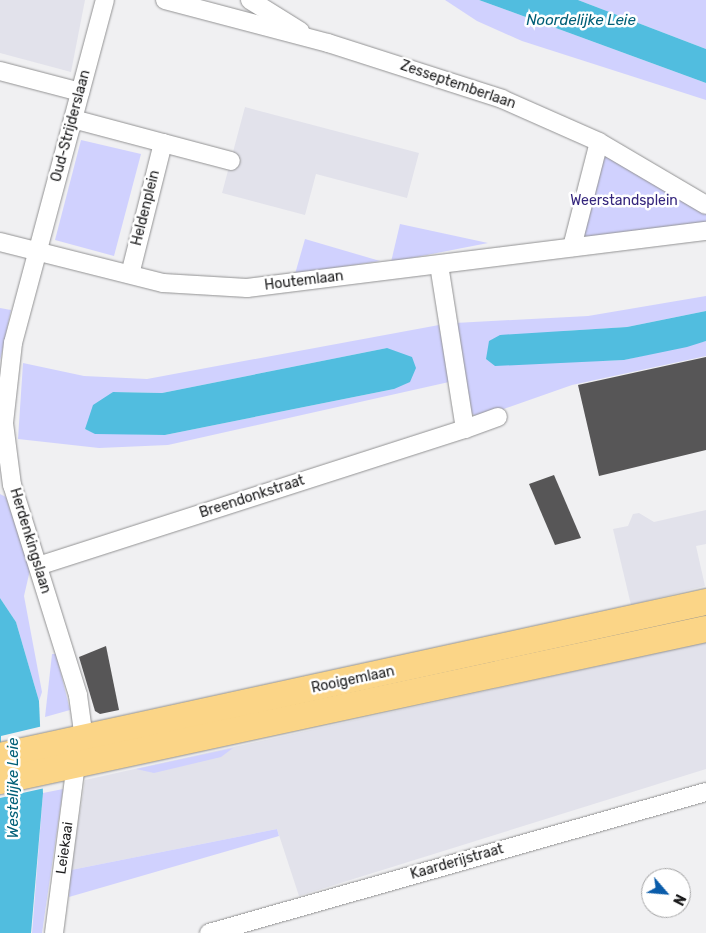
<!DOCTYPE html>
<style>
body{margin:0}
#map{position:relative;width:706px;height:933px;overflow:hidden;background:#f0f0f2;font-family:Rubik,sans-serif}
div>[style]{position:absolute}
.built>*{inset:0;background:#e2e2eb}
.green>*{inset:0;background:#d0d1fe}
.water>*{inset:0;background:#51bddf}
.pier>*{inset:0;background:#f0f0f2}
.building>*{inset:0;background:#575657}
.roads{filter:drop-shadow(0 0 1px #929293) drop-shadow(0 0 1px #929293)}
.minor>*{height:18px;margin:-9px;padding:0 9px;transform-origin:9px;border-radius:9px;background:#fff}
.primary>*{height:26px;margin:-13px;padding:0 13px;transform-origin:13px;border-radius:13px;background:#fbd587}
span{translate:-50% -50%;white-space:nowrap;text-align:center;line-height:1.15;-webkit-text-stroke:5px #fff;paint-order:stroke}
.street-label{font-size:14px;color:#1c1c1d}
.park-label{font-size:14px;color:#35267d}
.water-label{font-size:15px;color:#005f77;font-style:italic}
.north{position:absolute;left:641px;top:868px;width:50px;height:50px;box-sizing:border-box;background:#fff;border:1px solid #a4a4a5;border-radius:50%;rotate:117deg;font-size:14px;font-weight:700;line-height:20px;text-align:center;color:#1c1c1d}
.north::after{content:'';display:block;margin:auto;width:18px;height:22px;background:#0a5caa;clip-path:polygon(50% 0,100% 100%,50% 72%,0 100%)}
</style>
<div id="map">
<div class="built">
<i style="clip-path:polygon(0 0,85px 0,71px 72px,0 53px)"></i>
<i style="clip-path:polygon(245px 107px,419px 153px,407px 198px,316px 174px,305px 215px,222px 193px)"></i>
<i style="clip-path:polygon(706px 510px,706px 544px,696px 546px,705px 586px,631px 605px,613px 529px,628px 526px,633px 514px,639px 513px,654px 522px)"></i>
<i style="clip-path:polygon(706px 642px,706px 769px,299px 896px,277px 829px,71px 870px,85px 780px)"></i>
</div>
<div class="green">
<i style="clip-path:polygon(445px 0,479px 0,706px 83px,706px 100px,522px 41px,477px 21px)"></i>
<i style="clip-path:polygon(578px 0,706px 0,706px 49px)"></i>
<i style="clip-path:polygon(81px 140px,141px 154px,114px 256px,55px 240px)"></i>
<i style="clip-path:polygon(599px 142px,706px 205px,706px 231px,572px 247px)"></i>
<i style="clip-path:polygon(400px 224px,488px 243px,391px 262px)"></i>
<i style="clip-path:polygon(305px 239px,380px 261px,295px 274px)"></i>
<i style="clip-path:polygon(706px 296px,706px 311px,627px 327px,564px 331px,598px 361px,624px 360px,706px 341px,706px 356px,572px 385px,478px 418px,470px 412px,455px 323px,588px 316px)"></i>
<i style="clip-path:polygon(0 308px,11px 310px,0 361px)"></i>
<i style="clip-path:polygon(evenodd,439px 325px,449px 382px,168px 445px,99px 448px,18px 439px,23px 363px,84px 376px,147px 379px,439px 325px,387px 348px,394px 389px,165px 435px,95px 433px,85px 429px,113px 392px,162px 393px,387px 348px)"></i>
<i style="clip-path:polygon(0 494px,6px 497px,30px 570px,24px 596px,42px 692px,39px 701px,16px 622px,0 598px)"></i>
<i style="clip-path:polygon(52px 654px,56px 654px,70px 710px,45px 717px)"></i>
<i style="clip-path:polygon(233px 748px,221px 757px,154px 773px,136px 769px)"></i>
<i style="clip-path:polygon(63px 789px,42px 933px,32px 933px,43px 793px)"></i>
<i style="clip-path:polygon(277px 829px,279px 836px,69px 897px,71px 870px)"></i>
</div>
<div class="water">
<i style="clip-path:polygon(479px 0,578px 0,706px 49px,706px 83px)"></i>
<i style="clip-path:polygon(706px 311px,706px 341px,687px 347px,624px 360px,495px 366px,486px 359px,489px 341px,500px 335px,627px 327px)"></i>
<i style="clip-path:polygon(387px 348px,412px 357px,416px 368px,410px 382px,394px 389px,165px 435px,95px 434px,85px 429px,93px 405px,113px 392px,162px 393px)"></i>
<i style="clip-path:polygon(0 598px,16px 622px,39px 701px,43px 793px,31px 933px,0 933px)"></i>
</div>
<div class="pier">
<i style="clip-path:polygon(43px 726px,45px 788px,0 798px,1px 736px)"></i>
</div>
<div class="building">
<i style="clip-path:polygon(706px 357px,706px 450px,599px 476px,578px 385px)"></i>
<i style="clip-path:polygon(554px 475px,581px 538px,555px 545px,529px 484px)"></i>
<i style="clip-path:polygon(106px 646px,119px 710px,100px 714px,95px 711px,79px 657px)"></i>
</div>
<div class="roads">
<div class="minor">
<i style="left:165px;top:0;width:169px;rotate:14.8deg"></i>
<i style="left:328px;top:43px;width:183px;rotate:17.8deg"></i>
<i style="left:502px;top:99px;width:106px;rotate:23.9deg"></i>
<i style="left:599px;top:142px;width:124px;rotate:30.5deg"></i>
<i style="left:250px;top:0;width:59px;rotate:31.8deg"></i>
<i style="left:0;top:71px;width:83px;rotate:14.7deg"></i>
<i style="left:73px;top:119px;width:93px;rotate:14.9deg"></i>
<i style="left:163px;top:143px;width:135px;rotate:104.1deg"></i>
<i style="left:163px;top:143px;width:70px;rotate:14.8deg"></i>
<i style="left:0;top:242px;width:168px;rotate:14.1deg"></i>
<i style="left:163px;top:283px;width:84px;rotate:3.4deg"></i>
<i style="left:247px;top:288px;width:463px;rotate:-7.1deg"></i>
<i style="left:572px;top:247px;width:108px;rotate:-75.6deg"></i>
<i style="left:465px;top:429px;width:35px;rotate:-20deg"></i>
<i style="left:38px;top:566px;width:448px;rotate:-17.8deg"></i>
<i style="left:465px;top:429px;width:166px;rotate:-99deg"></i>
<i style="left:84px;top:739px;width:44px;rotate:-97.8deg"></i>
<i style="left:78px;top:695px;width:220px;rotate:-107.4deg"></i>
<i style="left:12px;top:485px;width:63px;rotate:-97.4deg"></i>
<i style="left:4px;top:423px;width:81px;rotate:-83.6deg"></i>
<i style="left:13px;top:343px;width:355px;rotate:-75deg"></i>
<i style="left:54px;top:933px;width:171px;rotate:-82.6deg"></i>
<i style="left:209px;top:933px;width:517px;rotate:-15.84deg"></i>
</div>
<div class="primary">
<i style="left:0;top:756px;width:723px;rotate:-12.31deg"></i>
<i style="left:0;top:781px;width:722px;rotate:-12.15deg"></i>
</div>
</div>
<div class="street-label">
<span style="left:458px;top:85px;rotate:19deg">Zesseptemberlaan</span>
<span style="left:71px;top:126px;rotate:-75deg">Oud-Strijderslaan</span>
<span style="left:146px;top:208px;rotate:-76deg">Heldenplein</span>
<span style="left:304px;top:281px;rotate:-7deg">Houtemlaan</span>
<span style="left:252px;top:497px;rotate:-18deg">Breendonkstraat</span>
<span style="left:30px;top:541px;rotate:73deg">Herdenkingslaan</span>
<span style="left:353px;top:680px;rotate:-12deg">Rooigemlaan</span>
<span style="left:65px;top:848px;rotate:-82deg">Leiekaai</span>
<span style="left:457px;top:862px;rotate:-16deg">Kaarderijstraat</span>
</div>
<div class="park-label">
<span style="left:624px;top:201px">Weerstandsplein</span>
</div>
<div class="water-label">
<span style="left:581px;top:21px">Noordelijke Leie</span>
<span style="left:14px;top:788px;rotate:-90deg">Westelijke Leie</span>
</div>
<div class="north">N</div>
</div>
